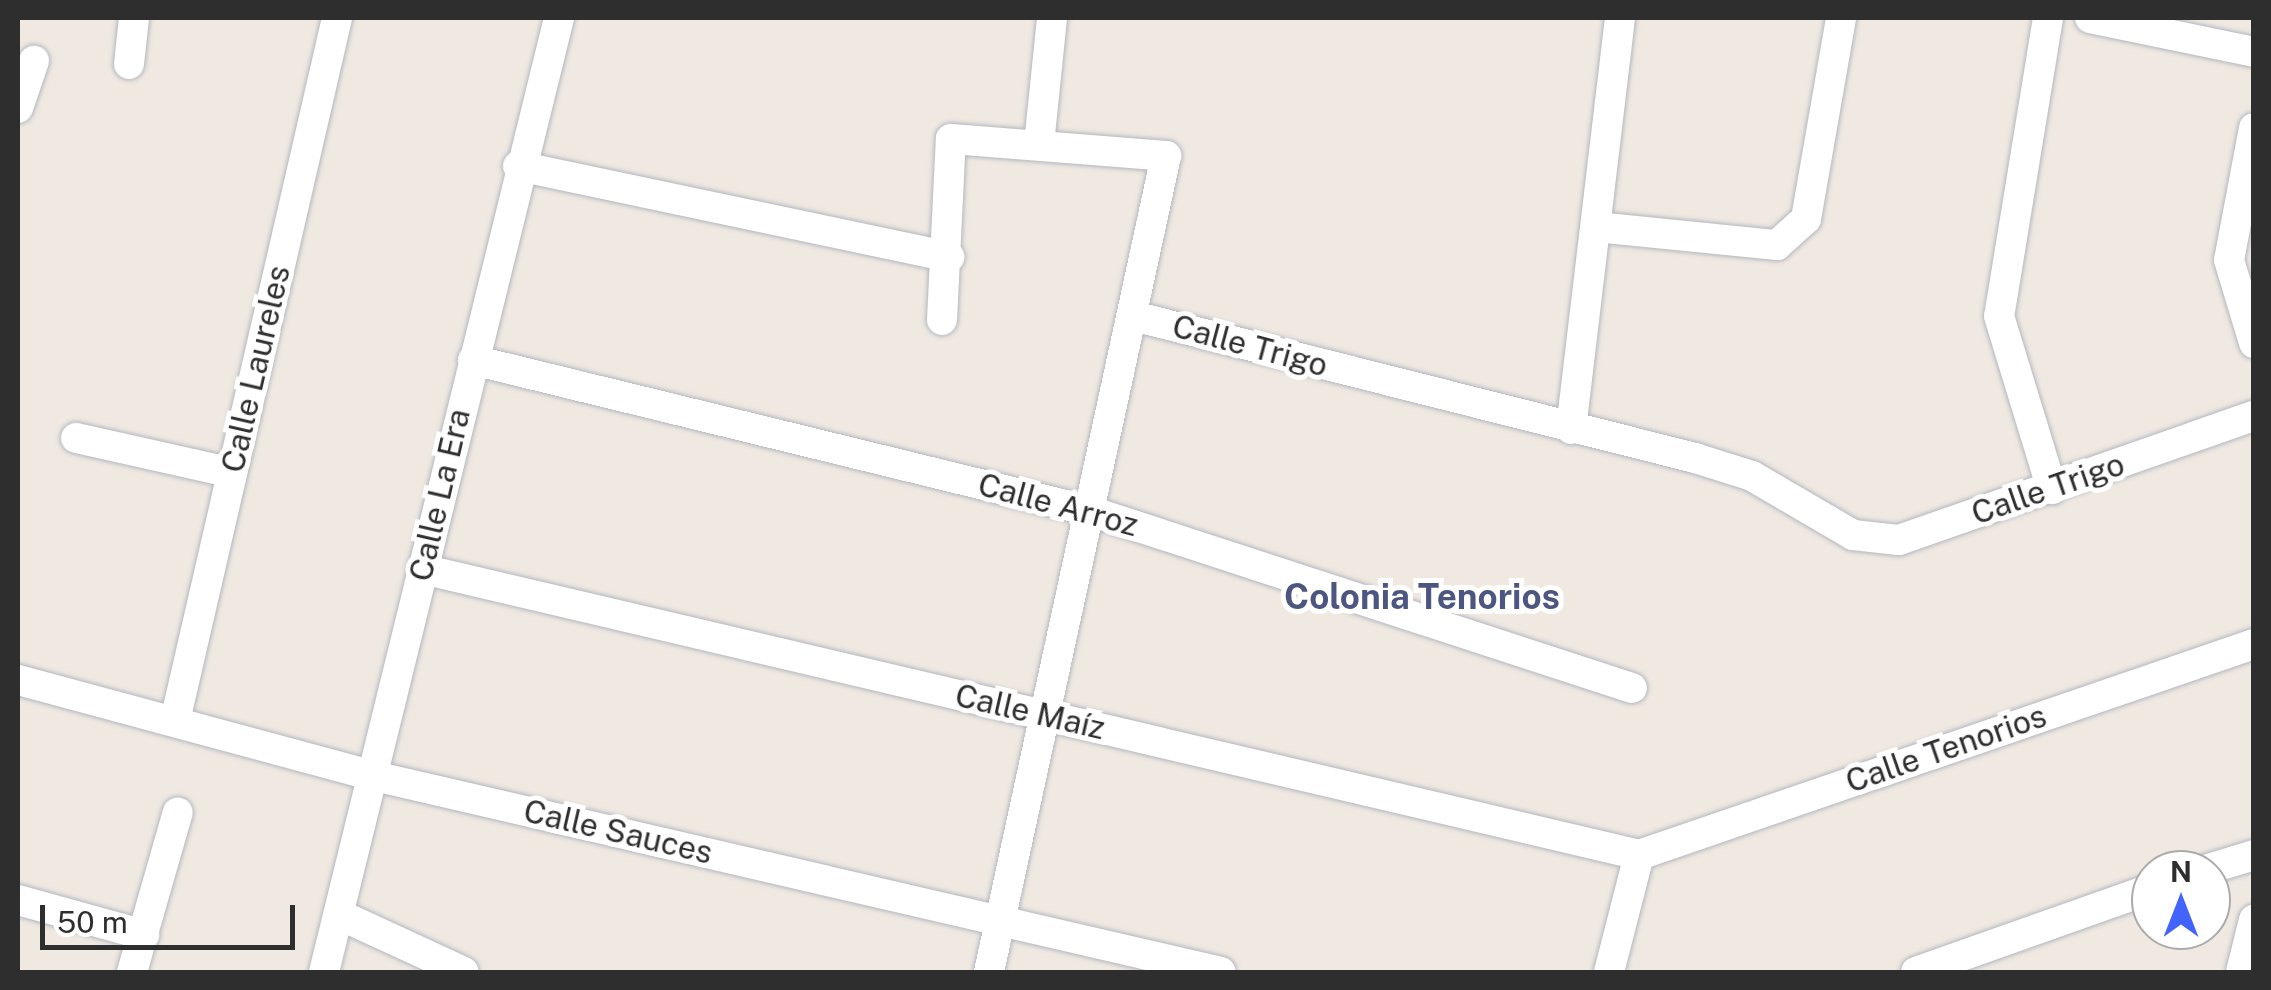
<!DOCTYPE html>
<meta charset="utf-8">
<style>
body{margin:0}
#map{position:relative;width:2271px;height:990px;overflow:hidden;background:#efe9e1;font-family:"Public Sans",sans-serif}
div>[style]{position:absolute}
.roads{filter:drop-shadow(0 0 2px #b4b7c1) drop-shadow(0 0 2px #b4b7c1)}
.minor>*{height:30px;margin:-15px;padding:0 15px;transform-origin:15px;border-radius:15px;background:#fff}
span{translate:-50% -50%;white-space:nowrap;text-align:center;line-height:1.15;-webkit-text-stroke:10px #fff;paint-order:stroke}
.street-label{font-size:32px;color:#2e2e2e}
.neighbourhood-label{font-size:35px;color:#4d5680;font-weight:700}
.frame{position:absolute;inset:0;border:20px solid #2e2e2e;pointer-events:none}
.north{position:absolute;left:2131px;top:850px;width:100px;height:100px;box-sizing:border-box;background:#fff;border:2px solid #ababab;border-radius:50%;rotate:0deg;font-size:28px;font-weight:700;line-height:40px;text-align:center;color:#2e2e2e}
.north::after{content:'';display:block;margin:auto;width:35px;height:45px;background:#4264fb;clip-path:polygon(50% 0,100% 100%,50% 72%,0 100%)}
.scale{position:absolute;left:40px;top:905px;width:255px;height:45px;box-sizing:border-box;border:5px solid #2e2e2e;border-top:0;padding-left:12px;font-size:30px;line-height:35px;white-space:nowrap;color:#2e2e2e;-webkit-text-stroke:8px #fff;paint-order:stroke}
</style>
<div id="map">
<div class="roads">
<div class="minor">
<i style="left:2048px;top:18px;width:302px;rotate:99.3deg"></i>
<i style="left:1999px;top:316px;width:181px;rotate:73deg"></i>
<i style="left:2090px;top:18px;width:167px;rotate:11.7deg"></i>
<i style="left:129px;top:64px;width:46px;rotate:-83.8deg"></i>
<i style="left:18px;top:108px;width:50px;rotate:-71.2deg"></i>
<i style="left:2254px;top:128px;width:134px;rotate:100.7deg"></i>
<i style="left:2229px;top:260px;width:87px;rotate:73.2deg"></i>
<i style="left:1039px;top:144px;width:127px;rotate:-84.1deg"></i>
<i style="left:518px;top:166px;width:441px;rotate:11.9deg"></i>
<i style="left:1596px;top:227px;width:182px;rotate:5.7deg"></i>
<i style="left:1777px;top:245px;width:39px;rotate:-42deg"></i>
<i style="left:1806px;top:219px;width:204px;rotate:-80.1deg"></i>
<i style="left:1133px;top:316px;width:580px;rotate:14.18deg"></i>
<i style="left:1695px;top:458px;width:60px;rotate:17.5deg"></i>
<i style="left:1752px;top:476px;width:117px;rotate:30.3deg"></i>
<i style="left:1853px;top:535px;width:46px;rotate:6.2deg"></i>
<i style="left:1899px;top:540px;width:376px;rotate:-19.3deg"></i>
<i style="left:942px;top:320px;width:181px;rotate:-87.2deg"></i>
<i style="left:951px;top:139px;width:216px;rotate:4.5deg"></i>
<i style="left:1166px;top:156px;width:835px;rotate:102.24deg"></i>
<i style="left:473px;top:360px;width:635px;rotate:13.75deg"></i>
<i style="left:1090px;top:511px;width:570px;rotate:18.09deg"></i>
<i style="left:1571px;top:429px;width:414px;rotate:-83.2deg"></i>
<i style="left:76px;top:438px;width:160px;rotate:12.6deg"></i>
<i style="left:422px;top:569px;width:1250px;rotate:13.22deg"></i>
<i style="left:18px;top:680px;width:369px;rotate:15.1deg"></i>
<i style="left:374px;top:776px;width:869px;rotate:13.03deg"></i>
<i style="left:175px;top:721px;width:721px;rotate:-77.02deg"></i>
<i style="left:1639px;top:855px;width:650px;rotate:-18.94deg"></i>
<i style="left:2205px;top:870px;width:51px;rotate:-17deg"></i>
<i style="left:18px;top:900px;width:131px;rotate:15.5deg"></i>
<i style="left:340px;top:915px;width:136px;rotate:24.7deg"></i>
<i style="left:132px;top:972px;width:166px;rotate:-74deg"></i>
<i style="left:324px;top:972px;width:983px;rotate:-76.16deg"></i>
<i style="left:1609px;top:972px;width:121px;rotate:-75.6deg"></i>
<i style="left:1916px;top:972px;width:249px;rotate:-19.5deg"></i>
<i style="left:2241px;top:972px;width:54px;rotate:-76deg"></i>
</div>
</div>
<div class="street-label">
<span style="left:1250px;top:346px;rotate:15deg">Calle Trigo</span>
<span style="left:256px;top:369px;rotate:-77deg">Calle Laureles</span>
<span style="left:2048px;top:489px;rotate:-19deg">Calle Trigo</span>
<span style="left:440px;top:495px;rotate:-77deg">Calle La Era</span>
<span style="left:1058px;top:505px;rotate:15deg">Calle Arroz</span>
<span style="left:1030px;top:712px;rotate:13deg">Calle Maíz</span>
<span style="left:1946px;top:749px;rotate:-19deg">Calle Tenorios</span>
<span style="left:618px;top:832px;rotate:13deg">Calle Sauces</span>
</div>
<div class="neighbourhood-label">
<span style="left:1422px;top:597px">Colonia Tenorios</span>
</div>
<div class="frame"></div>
<div class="north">N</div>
<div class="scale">50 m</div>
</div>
